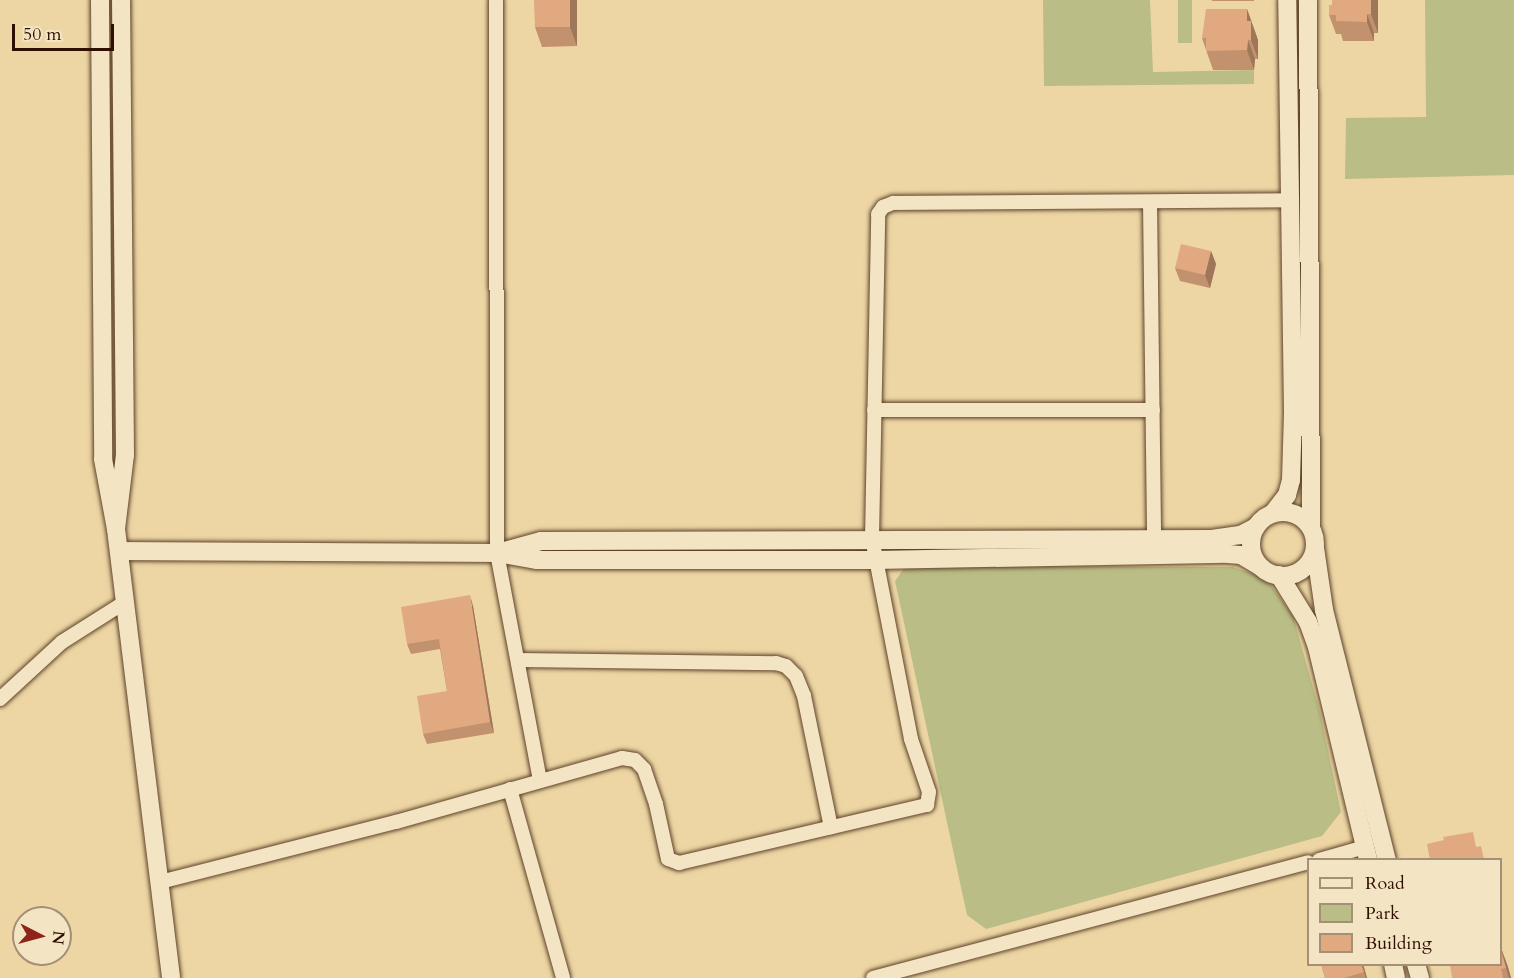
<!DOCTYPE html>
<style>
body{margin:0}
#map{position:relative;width:1514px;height:978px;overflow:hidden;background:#edd6a4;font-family:Cardo,serif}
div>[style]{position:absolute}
.green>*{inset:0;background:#babd85}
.roads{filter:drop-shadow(0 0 2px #5e4229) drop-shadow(0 0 2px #5e4229)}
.minor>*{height:14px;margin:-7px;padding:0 7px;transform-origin:7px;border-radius:7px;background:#f3e4c4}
.tertiary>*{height:18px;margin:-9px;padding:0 9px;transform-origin:9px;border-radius:9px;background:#f3e4c4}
.tertiary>.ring{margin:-9px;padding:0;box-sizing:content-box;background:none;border:18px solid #f3e4c4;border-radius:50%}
.wall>*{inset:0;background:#c2916e}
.shaded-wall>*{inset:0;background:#9e765a}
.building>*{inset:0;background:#e1a980}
span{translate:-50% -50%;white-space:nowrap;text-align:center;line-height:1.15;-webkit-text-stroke:4.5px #f3e4c4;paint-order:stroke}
.legend{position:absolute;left:1307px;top:858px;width:195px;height:108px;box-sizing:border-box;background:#f3e4c4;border:2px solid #a58f76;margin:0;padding:8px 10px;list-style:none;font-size:18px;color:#2f1000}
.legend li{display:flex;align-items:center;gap:12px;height:30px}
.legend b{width:30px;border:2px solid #a58f76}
.north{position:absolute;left:12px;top:906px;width:60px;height:60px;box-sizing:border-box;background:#f3e4c4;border:2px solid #a58f76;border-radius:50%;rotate:96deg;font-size:16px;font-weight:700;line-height:24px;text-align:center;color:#2f1000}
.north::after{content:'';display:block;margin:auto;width:21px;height:27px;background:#8f2418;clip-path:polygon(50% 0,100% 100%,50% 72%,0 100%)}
.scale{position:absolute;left:12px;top:24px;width:102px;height:27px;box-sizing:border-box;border:3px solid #2f1000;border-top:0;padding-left:8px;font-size:18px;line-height:21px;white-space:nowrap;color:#2f1000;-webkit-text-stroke:4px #f3e4c4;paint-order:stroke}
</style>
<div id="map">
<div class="green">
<i style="clip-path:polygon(1043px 0,1150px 0,1153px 72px,1254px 70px,1254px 84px,1044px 86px)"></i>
<i style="clip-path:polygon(1178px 0,1192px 0,1192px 43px,1178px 43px)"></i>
<i style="clip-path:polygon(1425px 0,1514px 0,1514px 175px,1345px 179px,1346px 118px,1426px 117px)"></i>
<i style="clip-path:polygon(906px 566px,1233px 567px,1266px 578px,1293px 616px,1320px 712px,1341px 812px,1322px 836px,986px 929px,967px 915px,895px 581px)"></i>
</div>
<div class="roads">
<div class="minor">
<i style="left:496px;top:0;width:553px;rotate:89.9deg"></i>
<i style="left:497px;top:553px;width:231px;rotate:79.3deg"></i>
<i style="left:1150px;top:202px;width:337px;rotate:89.3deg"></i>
<i style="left:874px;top:410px;width:279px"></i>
<i style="left:518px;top:660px;width:258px;rotate:0.7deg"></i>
<i style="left:776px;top:663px;width:10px;rotate:17deg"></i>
<i style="left:786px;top:666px;width:14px;rotate:45deg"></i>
<i style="left:796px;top:676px;width:22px;rotate:68deg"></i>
<i style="left:804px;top:696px;width:134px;rotate:78.4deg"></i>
<i style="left:0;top:699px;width:84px;rotate:-42.6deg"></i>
<i style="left:62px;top:642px;width:75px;rotate:-32.4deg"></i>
<i style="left:510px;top:789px;width:196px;rotate:74.3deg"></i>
<i style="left:1319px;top:860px;width:48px;rotate:-15.8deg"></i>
<i style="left:160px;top:882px;width:244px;rotate:-14.3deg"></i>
<i style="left:396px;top:822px;width:235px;rotate:-15.8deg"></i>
<i style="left:622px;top:758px;width:13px;rotate:9deg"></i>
<i style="left:635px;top:760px;width:13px;rotate:45deg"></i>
<i style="left:644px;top:769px;width:37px;rotate:71deg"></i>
<i style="left:656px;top:804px;width:56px;rotate:77.7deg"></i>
<i style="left:668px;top:859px;width:12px;rotate:20deg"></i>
<i style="left:679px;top:863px;width:255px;rotate:-13.2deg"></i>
<i style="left:927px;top:805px;width:13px;rotate:-81deg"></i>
<i style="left:929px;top:792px;width:56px;rotate:-108.8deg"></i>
<i style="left:911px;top:739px;width:204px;rotate:-101deg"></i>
<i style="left:872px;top:539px;width:325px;rotate:-88.9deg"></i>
<i style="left:878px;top:214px;width:9px;rotate:-54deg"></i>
<i style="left:883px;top:207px;width:11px;rotate:-22deg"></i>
<i style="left:893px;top:203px;width:396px;rotate:-0.4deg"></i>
<i style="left:873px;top:978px;width:450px;rotate:-14.9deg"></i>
</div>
<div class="tertiary">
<i style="left:100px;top:0;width:459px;rotate:89.6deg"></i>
<i style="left:103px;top:459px;width:71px;rotate:79.5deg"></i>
<i style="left:116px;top:529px;width:75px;rotate:-83.1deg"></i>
<i style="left:125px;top:455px;width:455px;rotate:-90.5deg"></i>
<i style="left:1308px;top:0;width:527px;rotate:89.67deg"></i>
<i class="ring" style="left:1251px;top:512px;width:46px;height:46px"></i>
<i style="left:1273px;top:513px;width:23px;rotate:-52deg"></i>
<i style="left:1287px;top:495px;width:16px;rotate:-75deg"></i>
<i style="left:1291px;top:480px;width:68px;rotate:-88.3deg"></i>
<i style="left:1293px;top:412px;width:412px;rotate:-90.8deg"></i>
<i style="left:1256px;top:527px;width:18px;rotate:153deg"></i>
<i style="left:1240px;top:535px;width:27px;rotate:172deg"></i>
<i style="left:1213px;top:539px;width:672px;rotate:179.83deg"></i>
<i style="left:541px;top:541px;width:46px;rotate:164.7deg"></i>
<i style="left:497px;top:553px;width:41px;rotate:9.9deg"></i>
<i style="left:537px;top:560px;width:337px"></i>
<i style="left:874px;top:560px;width:354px;rotate:-1deg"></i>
<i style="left:1228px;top:554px;width:13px;rotate:4deg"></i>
<i style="left:1241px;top:555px;width:23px;rotate:31deg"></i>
<i style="left:116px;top:529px;width:452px;rotate:83deg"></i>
<i style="left:1315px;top:548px;width:63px;rotate:81.7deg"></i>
<i style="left:1324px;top:610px;width:258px;rotate:75.9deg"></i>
<i style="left:119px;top:551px;width:378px;rotate:0.3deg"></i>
<i style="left:1279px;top:575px;width:55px;rotate:58.3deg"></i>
<i style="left:1308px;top:622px;width:27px;rotate:70deg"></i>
<i style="left:1317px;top:647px;width:219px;rotate:76.5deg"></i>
<i style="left:1393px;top:964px;width:14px;rotate:78deg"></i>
<i style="left:1416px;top:964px;width:15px;rotate:74deg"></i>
</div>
</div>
<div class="wall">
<i style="clip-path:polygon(577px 0,577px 46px,542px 47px,535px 27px)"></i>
<i style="clip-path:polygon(1212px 0,1254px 0,1254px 1px,1212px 1px)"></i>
<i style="clip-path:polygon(1332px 0,1378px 0,1378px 33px,1374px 33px,1374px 41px,1343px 41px,1341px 34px,1336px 34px,1329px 15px,1332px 5px)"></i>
<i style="clip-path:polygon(1247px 9px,1258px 40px,1258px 59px,1255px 59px,1254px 70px,1213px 70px,1202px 38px)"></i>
<i style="clip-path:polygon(1211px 251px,1216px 264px,1210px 288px,1180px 281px,1175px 268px)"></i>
<i style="clip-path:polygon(473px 606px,494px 733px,427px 744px,423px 734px,447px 691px,440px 649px,411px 654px,407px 644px)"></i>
<i style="clip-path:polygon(1501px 948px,1508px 967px,1511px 978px,1452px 978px)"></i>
<i style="clip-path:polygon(1321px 964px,1363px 964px,1367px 978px,1325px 978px)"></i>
</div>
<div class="shaded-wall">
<i style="clip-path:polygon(570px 0,577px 0,577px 46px,570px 27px)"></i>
<i style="clip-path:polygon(1371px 0,1378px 0,1378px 33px,1371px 14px)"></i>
<i style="clip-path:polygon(1247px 9px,1258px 40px,1258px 59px,1251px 40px,1247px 21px)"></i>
<i style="clip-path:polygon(1367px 14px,1374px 33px,1374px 41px,1367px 22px)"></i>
<i style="clip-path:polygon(1248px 40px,1255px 59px,1254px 70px,1247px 50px)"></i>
<i style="clip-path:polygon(1211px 251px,1216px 264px,1210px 288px,1205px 275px)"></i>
<i style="clip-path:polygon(470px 595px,473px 606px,494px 733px,490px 722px)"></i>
<i style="clip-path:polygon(1501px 948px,1508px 967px,1511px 978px,1509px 978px,1506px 968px)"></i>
<i style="clip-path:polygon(1361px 964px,1363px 964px,1367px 978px,1366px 978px)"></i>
</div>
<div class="building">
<i style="clip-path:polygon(534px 0,570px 0,570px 27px,535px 27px)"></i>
<i style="clip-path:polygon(1332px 0,1371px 0,1371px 14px,1367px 14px,1367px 22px,1336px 21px,1336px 15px,1329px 15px,1329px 5px,1332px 5px)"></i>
<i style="clip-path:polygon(1206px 9px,1247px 9px,1247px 21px,1251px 21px,1251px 40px,1248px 40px,1247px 50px,1206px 51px,1206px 38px,1202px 38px)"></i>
<i style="clip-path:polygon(1181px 244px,1211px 251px,1205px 275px,1175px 268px)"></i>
<i style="clip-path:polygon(470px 595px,490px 722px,423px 734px,417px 696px,447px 691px,439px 639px,407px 644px,401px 607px)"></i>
<i style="clip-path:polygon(1473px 832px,1476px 847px,1481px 846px,1484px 860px,1430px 860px,1427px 844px,1444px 840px,1443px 837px)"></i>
<i style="clip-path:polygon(1500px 948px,1506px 968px,1501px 969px,1503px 978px,1452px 978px,1450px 964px,1500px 964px)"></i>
<i style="clip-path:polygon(1321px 964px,1361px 964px,1364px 972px,1344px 978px,1325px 978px)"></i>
</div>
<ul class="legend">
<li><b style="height:8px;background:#f3e4c4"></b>Road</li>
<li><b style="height:16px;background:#babd85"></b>Park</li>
<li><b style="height:16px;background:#e1a980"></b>Building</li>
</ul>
<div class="north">N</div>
<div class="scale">50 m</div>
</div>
